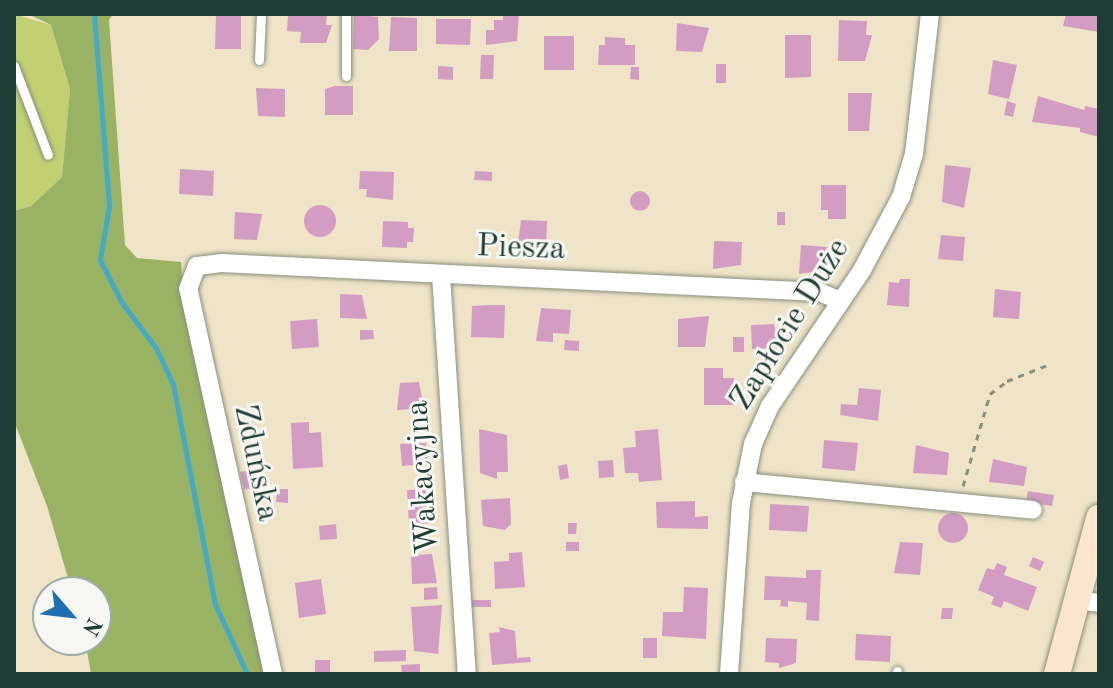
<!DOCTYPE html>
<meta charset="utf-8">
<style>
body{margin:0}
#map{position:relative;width:1113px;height:688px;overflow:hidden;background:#efe4c8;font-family:"Old Standard TT",serif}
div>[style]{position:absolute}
.green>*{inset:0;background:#c3d071}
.forest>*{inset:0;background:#9ab263}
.stream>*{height:5px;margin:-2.5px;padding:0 2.5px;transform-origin:2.5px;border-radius:2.5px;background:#45aac5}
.building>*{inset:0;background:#d39dc3}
.round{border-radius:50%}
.path>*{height:3px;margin-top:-1.5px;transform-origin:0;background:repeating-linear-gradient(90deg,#87907e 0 6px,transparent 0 12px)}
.roads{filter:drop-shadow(0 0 2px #87907e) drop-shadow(0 0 2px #87907e)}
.lane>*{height:9px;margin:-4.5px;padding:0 4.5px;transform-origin:4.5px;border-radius:4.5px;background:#fff}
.street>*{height:18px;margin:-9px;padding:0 9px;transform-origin:9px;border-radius:9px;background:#fff}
.secondary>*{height:26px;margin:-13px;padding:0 13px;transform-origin:13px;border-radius:13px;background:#fbe5cf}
span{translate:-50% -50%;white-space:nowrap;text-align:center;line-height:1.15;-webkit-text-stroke:6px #f6f6f2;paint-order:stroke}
.street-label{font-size:32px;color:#1f3d34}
.frame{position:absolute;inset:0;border:16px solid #1f3d34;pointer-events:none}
.north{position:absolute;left:32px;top:576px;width:80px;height:80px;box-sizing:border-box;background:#f6f6f2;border:2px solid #a0aca6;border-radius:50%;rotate:118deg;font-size:22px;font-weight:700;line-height:32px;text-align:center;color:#1f3d34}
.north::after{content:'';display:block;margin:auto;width:28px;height:36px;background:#1f6fb2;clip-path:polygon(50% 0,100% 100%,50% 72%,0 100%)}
</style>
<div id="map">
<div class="green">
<i style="clip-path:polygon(14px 14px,51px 25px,70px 89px,62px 177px,31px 206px,14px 211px)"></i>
</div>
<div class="forest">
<i style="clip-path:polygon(28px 14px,113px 14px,109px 20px,125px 245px,137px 258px,181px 262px,183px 289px,269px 674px,91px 674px,85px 640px,96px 640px,96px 592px,72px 592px,47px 506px,14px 421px,14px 211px,31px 206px,62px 177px,70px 89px,51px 25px)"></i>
</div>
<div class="stream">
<i style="left:94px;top:14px;width:193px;rotate:85.5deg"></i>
<i style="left:109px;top:206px;width:55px;rotate:99.5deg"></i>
<i style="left:100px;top:260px;width:48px;rotate:62.9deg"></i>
<i style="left:122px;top:303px;width:56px;rotate:52.9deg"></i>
<i style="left:156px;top:348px;width:40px;rotate:65deg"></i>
<i style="left:173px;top:384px;width:224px;rotate:79.2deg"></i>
<i style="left:215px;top:604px;width:77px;rotate:65.4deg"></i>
</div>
<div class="building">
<i style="clip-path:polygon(216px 14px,241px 14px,241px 49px,215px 49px)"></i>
<i style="clip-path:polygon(288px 14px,327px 14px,326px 25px,332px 25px,326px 43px,300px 43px,301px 32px,287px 31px)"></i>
<i style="clip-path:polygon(354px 14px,378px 17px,379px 39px,368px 50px,353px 49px)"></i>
<i style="clip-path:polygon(503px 14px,519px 14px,517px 41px,486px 45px,486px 30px,494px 30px,494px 20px,503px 20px)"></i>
<i style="clip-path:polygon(1066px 14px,1099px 14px,1099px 32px,1063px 26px)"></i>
<i style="clip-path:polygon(391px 17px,417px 18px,417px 51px,389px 51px)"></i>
<i style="clip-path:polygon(436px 19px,471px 19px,470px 45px,436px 44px)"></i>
<i style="clip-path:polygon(839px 20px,867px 21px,866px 35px,872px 35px,865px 61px,838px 61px)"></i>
<i style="clip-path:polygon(677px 23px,709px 28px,702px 52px,676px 51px)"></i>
<i style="clip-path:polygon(785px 35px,811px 35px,811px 77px,785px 78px)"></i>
<i style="clip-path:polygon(544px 36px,574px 36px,574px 70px,544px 70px)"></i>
<i style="clip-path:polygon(605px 37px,625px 38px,625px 45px,635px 45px,635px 65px,598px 65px,599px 45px,605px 45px)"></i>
<i style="clip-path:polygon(481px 55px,494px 55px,493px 79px,480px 79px)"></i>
<i style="clip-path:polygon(993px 60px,1017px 65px,1009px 99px,988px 94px)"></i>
<i style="clip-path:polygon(716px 64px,726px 64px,726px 83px,716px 83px)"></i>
<i style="clip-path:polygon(438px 66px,453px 67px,453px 80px,438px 79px)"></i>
<i style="clip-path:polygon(631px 67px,639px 67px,639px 80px,630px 79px)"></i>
<i style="clip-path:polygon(335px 86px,353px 86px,353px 115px,325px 115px,325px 89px)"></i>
<i style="clip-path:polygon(256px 88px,285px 89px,285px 117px,258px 116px)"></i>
<i style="clip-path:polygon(848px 93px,872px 93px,869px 131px,848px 131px)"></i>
<i style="clip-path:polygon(1038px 96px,1084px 110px,1085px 106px,1099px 109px,1099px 137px,1080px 132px,1080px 128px,1032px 122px)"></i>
<i style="clip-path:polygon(1007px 101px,1016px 104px,1013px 117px,1004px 115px)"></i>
<i style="clip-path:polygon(945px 165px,971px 168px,964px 208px,942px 202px)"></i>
<i style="clip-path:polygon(180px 169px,214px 171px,213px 196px,179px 194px)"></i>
<i style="clip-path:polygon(360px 171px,394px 172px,393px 200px,366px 197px,367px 189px,359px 189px)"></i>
<i style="clip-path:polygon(475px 171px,492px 172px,492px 181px,474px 180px)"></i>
<i style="clip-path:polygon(821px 185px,846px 185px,846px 219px,828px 219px,828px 210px,821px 210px)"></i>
<i class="round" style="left:630px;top:191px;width:20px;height:20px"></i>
<i class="round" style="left:304px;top:205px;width:32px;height:32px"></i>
<i style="clip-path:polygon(235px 212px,262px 214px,257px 240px,234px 239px)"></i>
<i style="clip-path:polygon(777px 212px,785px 212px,785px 225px,777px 225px)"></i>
<i style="clip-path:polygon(521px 220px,547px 221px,546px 251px,529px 255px,529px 250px,517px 250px)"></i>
<i style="clip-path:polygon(383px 221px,408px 222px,408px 228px,414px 228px,413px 242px,407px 242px,407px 248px,382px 247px)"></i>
<i style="clip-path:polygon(941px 235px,965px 237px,963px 261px,938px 259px)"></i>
<i style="clip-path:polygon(714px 241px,742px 242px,741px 265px,713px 269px)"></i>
<i style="clip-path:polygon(801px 245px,827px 247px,827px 270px,799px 274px)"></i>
<i style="clip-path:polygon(900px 279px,910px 279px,909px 307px,887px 305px,889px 282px,899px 283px)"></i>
<i style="clip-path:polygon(995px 289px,1021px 292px,1019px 319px,993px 317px)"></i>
<i style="clip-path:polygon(340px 294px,362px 295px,367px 319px,340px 318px)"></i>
<i style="clip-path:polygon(488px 305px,505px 305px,504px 338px,471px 337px,472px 306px)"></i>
<i style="clip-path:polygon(541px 308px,571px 310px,569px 334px,553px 333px,553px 342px,536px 341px)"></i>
<i style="clip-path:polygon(709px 316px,705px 347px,678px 347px,678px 319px)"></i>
<i style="clip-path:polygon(317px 319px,319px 347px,292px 349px,290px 321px)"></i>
<i style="clip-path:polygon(774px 324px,779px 348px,752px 349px,751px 325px)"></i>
<i style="clip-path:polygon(360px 330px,373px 330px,374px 339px,360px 340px)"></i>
<i style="clip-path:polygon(733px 337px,744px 337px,744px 352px,733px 352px)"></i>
<i style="clip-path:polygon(565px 340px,579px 341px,579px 351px,564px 350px)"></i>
<i style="clip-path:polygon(704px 368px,723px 368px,723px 378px,734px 378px,733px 405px,704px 405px)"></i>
<i style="clip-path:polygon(419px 382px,424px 408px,397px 410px,400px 383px)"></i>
<i style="clip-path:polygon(859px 388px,881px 390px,878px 421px,840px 415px,841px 404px,857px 405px)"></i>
<i style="clip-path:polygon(309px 422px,309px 433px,321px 432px,323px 467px,293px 469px,291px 423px)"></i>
<i style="clip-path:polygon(479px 429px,507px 435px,508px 472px,497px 472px,497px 479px,480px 473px)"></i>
<i style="clip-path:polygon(658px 429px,662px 480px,639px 482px,638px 473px,625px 473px,623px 448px,636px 447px,635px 431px)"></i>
<i style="clip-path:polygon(824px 440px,858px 443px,855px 471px,822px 468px)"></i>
<i style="clip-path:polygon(426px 443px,428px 464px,402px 466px,400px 444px)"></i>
<i style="clip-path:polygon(916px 445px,949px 453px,947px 475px,913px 473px)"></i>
<i style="clip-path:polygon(993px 459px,1027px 467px,1024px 486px,989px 482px)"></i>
<i style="clip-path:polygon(613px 460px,614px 477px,599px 478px,598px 461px)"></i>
<i style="clip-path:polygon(567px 464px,569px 478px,560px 480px,558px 466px)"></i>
<i style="clip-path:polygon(257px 469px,261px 488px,244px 489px,240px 472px)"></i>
<i style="clip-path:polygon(277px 489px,288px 489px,288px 503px,276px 502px)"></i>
<i style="clip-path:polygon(425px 489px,435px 516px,431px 523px,409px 525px,407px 490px)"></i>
<i style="clip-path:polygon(1028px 491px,1054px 495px,1052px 506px,1026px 502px)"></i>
<i style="clip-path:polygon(510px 498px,511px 524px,505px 530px,483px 526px,481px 500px)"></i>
<i style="clip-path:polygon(695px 501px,695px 517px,708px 516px,708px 529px,657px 528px,656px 502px)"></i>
<i style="clip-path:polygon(770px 504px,809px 506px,807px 532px,769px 530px)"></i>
<i class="round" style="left:938px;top:513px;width:30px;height:30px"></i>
<i style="clip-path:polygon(568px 523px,577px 523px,576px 534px,568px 534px)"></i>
<i style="clip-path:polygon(336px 524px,337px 539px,320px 540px,319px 526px)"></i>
<i style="clip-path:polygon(566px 542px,579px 542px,579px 551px,566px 551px)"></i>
<i style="clip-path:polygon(900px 542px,923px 543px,920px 575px,894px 573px)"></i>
<i style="clip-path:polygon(522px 552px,525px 587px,495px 589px,494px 562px,509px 561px,509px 553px)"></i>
<i style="clip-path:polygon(432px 554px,437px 583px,412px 584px,411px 555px)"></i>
<i style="clip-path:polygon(1033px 557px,1044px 562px,1040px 571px,1029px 566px)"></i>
<i style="clip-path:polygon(997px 563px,1007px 567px,1004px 575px,1037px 587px,1028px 611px,1004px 601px,1001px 608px,991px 604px,994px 597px,978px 590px,987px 568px,994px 570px)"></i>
<i style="clip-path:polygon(806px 570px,821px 570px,819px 621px,806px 620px,807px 603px,788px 601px,788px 607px,780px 606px,781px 600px,764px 600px,765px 576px,806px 578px)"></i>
<i style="clip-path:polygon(321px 579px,326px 614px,299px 618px,295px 583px)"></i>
<i style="clip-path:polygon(437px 587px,438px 599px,424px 600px,424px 588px)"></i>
<i style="clip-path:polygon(684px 587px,708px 588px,706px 639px,662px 636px,663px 612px,683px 612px)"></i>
<i style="clip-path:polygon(471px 600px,491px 600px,491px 607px,471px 607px)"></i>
<i style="clip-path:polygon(442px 605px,438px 654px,414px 651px,411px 607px)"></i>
<i style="clip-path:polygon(942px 608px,953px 608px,952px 619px,941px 619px)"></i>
<i style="clip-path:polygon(499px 627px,515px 631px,517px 658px,530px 657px,531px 662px,492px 665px,489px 633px,500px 632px)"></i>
<i style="clip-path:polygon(856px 634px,891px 636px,890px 662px,855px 660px)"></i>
<i style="clip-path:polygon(643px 638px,657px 638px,657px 658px,643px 658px)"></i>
<i style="clip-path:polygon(766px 638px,797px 639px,796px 663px,779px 668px,779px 663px,765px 662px)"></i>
<i style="clip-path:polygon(406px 650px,406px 661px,374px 662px,374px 651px)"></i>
<i style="clip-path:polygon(315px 660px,330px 660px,330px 674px,315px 674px)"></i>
<i style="clip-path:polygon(420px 664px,420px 673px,402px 674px,401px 665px)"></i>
</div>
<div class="path">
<i style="left:963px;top:486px;width:96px;rotate:-73.6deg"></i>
<i style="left:990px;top:394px;width:21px;rotate:-37deg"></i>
<i style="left:1007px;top:381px;width:46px;rotate:-21.6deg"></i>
</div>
<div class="roads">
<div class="lane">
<i style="left:346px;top:14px;width:62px;rotate:90deg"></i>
<i style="left:259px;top:60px;width:46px;rotate:-87.5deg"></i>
<i style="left:14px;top:66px;width:95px;rotate:69.1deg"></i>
<i style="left:897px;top:674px;width:3px;rotate:-90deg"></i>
</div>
<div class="street">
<i style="left:441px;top:275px;width:400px;rotate:86.3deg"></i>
<i style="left:744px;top:482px;width:290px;rotate:5.5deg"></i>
<i style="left:1075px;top:600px;width:24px;rotate:7deg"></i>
<i style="left:273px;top:674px;width:394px;rotate:-102.4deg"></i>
<i style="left:188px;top:289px;width:25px;rotate:-69deg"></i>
<i style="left:197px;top:266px;width:24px;rotate:-7deg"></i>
<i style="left:221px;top:263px;width:599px;rotate:2.78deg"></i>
<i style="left:819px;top:292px;width:24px;rotate:22deg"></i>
<i style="left:729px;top:674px;width:171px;rotate:-86deg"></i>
<i style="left:741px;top:503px;width:60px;rotate:-78.5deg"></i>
<i style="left:753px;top:444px;width:42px;rotate:-65.9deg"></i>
<i style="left:770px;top:406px;width:164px;rotate:-55.9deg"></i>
<i style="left:862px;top:270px;width:83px;rotate:-61.9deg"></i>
<i style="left:901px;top:197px;width:45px;rotate:-73.2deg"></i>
<i style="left:914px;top:154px;width:141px;rotate:-83.5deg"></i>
</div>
<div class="secondary">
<i style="left:1057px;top:674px;width:162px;rotate:-74.9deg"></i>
</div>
</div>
<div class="street-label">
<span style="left:521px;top:249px;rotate:2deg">Piesza</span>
<span style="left:791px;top:325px;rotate:-58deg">Zapłocie Duże</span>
<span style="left:255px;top:463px;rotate:78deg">Zduńska</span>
<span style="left:424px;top:477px;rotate:-94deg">Wakacyjna</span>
</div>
<div class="frame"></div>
<div class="north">N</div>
</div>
